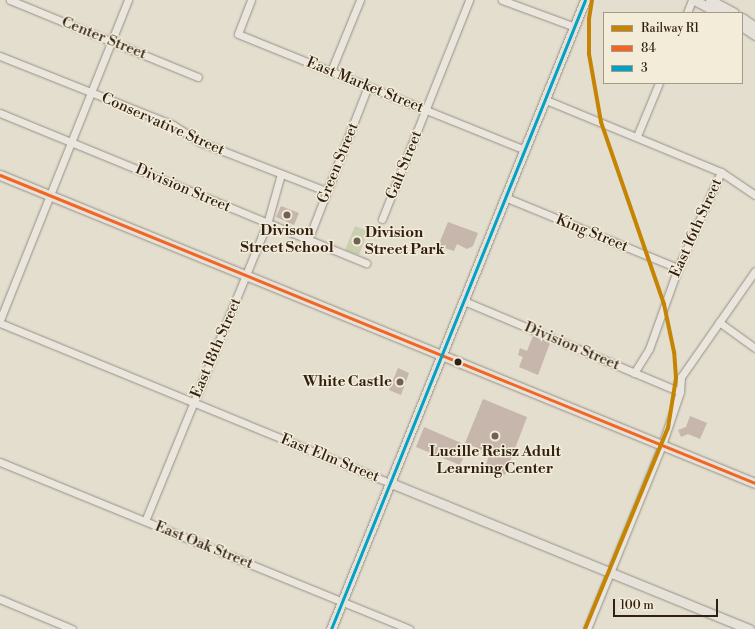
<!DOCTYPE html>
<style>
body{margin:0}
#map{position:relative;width:755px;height:629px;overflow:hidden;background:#e3dece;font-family:"Libre Bodoni",serif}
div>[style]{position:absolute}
.green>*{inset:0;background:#cbcfaf}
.building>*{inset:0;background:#c6b6ab}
.roads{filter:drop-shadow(0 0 1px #959085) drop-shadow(0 0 1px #959085)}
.minor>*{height:7px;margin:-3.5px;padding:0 3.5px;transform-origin:3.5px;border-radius:3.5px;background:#eae6de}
.major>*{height:9px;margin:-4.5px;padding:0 4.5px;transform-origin:4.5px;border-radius:4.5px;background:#e6e2d9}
.bus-1>*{height:3px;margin:-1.5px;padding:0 1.5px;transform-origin:1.5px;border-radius:1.5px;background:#f26522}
.bus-2>*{height:3px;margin:-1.5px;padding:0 1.5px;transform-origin:1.5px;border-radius:1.5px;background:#02a2c5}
.rail-1>*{height:4px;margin:-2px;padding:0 2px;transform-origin:2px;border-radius:2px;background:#c68404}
.dots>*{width:11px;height:11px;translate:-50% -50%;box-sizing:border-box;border:2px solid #f3ecd9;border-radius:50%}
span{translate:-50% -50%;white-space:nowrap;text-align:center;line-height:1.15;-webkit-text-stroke:3px #f3ecd9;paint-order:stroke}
.street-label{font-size:15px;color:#311f12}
.poi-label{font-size:15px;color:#311f12;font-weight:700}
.left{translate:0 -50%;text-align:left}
.right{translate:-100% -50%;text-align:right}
.legend{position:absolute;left:603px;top:12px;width:140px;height:72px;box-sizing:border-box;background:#f3ecd9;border:1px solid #a59a89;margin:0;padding:5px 7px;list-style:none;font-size:12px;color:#311f12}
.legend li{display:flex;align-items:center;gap:8px;height:20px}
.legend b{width:20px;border:1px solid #a59a89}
.scale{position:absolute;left:613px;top:599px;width:105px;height:18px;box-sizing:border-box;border:2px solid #311f12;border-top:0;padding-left:5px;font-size:12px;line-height:14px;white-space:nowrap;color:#311f12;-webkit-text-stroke:3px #f3ecd9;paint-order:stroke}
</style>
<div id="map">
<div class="green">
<i style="clip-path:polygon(355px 226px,368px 231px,359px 255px,345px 250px)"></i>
</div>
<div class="building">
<i style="clip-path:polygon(281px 206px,299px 213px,294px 225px,276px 217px)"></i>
<i style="clip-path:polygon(448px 222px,478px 233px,473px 246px,467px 249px,457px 244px,454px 251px,438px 246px)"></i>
<i style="clip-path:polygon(533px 336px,550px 343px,538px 375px,519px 367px,523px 357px,518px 355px,520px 348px,527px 351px)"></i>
<i style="clip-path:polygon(398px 368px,409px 373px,401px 395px,389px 390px)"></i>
<i style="clip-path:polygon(483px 399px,527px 417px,505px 475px,499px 473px,498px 475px,485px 467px,490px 453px,465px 443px)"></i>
<i style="clip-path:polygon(690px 416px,707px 423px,700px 439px,688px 434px,681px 437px,678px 430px,686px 427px)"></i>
<i style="clip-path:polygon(424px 427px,468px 446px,460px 465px,416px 447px)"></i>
</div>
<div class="roads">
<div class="minor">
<i style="left:10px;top:0;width:203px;rotate:22.3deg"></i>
<i style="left:251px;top:0;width:36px;rotate:111deg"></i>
<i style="left:238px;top:34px;width:310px;rotate:22deg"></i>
<i style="left:502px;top:0;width:78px;rotate:20.3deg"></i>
<i style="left:687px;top:13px;width:14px;rotate:-69deg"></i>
<i style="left:0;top:56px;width:186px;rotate:21.7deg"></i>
<i style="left:173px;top:125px;width:32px;rotate:32deg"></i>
<i style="left:200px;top:142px;width:135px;rotate:21.3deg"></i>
<i style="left:331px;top:71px;width:77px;rotate:-67.8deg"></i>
<i style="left:546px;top:100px;width:189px;rotate:22.4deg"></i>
<i style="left:721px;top:172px;width:41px;rotate:34.1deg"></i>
<i style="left:0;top:113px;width:396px;rotate:22.3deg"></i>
<i style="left:637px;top:136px;width:57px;rotate:-67.5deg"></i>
<i style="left:507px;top:198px;width:185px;rotate:22.3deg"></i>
<i style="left:382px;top:219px;width:236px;rotate:-68.3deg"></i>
<i style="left:308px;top:240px;width:165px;rotate:-68.7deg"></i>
<i style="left:464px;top:301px;width:234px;rotate:22.8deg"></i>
<i style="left:0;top:320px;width:345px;rotate:-68.2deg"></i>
<i style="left:719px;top:322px;width:44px;rotate:35.8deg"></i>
<i style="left:0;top:323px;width:422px;rotate:22.3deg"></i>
<i style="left:634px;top:373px;width:28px;rotate:-58deg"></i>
<i style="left:649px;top:349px;width:86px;rotate:-70.3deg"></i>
<i style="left:678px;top:268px;width:105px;rotate:-65.9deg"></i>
<i style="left:0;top:462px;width:442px;rotate:22.2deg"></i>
<i style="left:145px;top:521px;width:321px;rotate:-67.7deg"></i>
<i style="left:267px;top:224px;width:52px;rotate:-74.4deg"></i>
<i style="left:0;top:599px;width:78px;rotate:22.6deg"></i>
<i style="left:587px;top:629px;width:199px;rotate:-67.8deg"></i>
<i style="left:662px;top:445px;width:56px;rotate:-71.2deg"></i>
<i style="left:680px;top:392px;width:15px;rotate:-86deg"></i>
<i style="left:681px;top:377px;width:129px;rotate:-55.1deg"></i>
</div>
<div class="major">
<i style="left:694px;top:0;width:28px;rotate:27deg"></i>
<i style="left:710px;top:0;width:27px;rotate:28deg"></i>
<i style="left:742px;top:18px;width:16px;rotate:35deg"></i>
<i style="left:742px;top:26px;width:16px;rotate:35deg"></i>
<i style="left:0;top:175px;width:815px;rotate:22.19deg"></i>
<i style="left:391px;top:483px;width:387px;rotate:22.2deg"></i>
<i style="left:331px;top:629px;width:678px;rotate:-68.01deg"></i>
</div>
</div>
<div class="bus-1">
<i style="left:0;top:175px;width:815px;rotate:22.19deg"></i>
</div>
<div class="bus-2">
<i style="left:331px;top:629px;width:678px;rotate:-68.01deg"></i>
</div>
<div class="rail-1">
<i style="left:585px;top:629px;width:217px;rotate:-67.6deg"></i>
<i style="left:668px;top:428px;width:51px;rotate:-80.9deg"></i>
<i style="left:676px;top:378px;width:26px;rotate:-94deg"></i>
<i style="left:674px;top:352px;width:49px;rotate:-101.8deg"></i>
<i style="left:664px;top:304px;width:193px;rotate:-109.1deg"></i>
<i style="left:601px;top:122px;width:69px;rotate:-100deg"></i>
<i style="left:589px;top:54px;width:35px;rotate:-90deg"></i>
<i style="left:589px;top:19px;width:19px;rotate:-81deg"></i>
</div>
<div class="dots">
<i style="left:287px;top:215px;background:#6f6254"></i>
<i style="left:357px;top:241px;background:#6f6254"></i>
<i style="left:458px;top:362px;background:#311f12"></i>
<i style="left:400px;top:382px;background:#6f6254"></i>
<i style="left:495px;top:436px;background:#6f6254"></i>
</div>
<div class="street-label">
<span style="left:104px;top:38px;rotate:22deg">Center Street</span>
<span style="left:365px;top:85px;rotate:22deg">East Market Street</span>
<span style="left:163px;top:124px;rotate:24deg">Conservative Street</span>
<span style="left:338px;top:163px;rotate:-68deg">Green Street</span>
<span style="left:404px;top:165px;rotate:-68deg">Galt Street</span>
<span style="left:183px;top:188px;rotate:23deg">Division Street</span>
<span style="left:696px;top:228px;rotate:-66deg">East 16th Street</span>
<span style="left:592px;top:233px;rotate:22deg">King Street</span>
<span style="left:572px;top:346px;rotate:23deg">Division Street</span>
<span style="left:216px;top:348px;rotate:-67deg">East 18th Street</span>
<span style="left:330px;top:458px;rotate:22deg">East Elm Street</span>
<span style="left:204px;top:545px;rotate:22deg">East Oak Street</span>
</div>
<div class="poi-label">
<span style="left:287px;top:239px">Divison<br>Street School</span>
<span class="left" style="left:365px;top:241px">Division<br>Street Park</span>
<span class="right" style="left:392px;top:382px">White Castle</span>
<span style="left:495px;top:460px">Lucille Reisz Adult<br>Learning Center</span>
</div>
<ul class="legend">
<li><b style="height:5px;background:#c68404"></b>Railway R1</li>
<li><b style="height:5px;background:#f26522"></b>84</li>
<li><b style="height:5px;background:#02a2c5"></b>3</li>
</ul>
<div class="scale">100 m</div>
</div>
